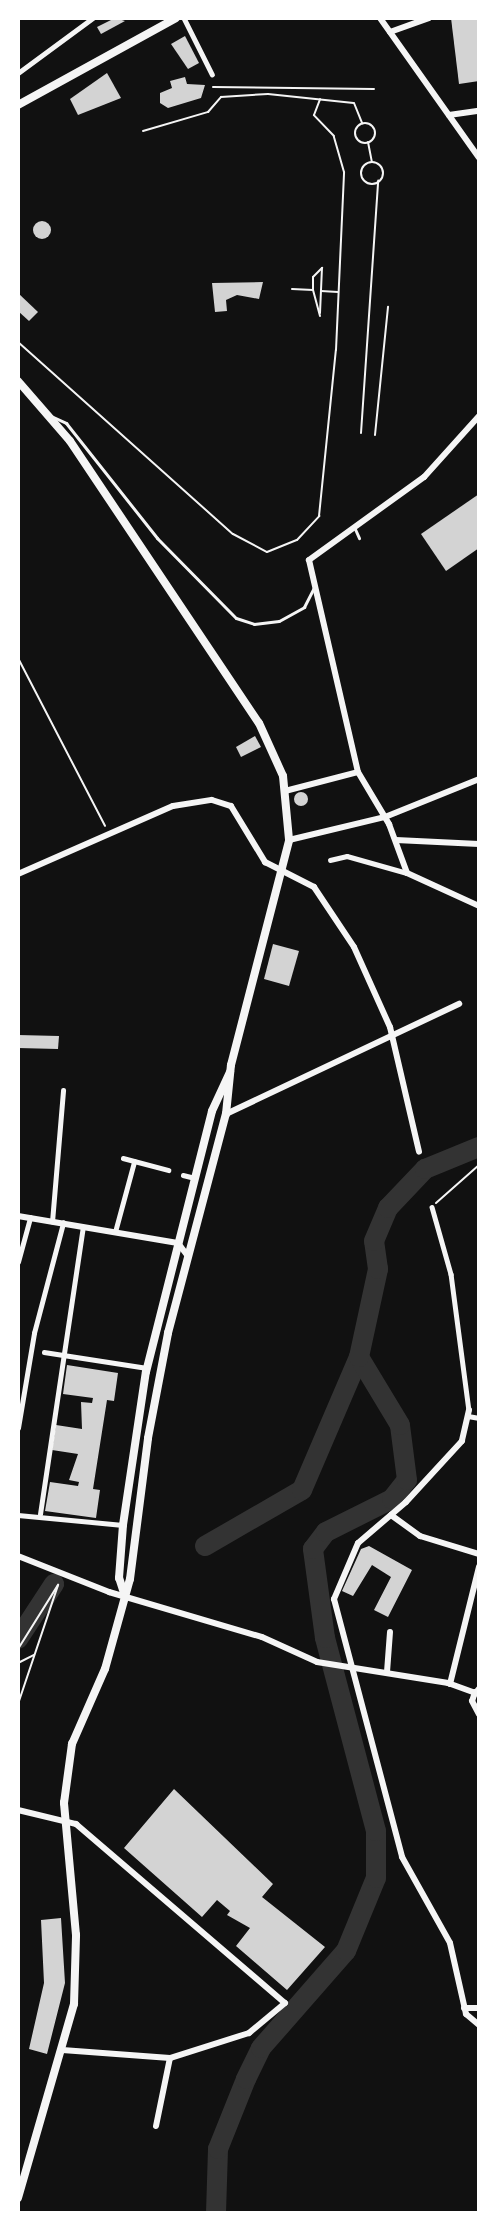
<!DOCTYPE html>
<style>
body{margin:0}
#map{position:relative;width:497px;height:2231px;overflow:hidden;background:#111;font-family:Arial,sans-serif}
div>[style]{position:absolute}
.river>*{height:20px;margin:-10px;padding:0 10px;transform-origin:10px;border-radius:10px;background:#333}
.building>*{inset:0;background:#d3d3d3}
.round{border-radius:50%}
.path>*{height:2px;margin:-1px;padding:0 1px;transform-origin:1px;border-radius:1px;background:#f5f5f5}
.path>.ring{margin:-1px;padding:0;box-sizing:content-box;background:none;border:2px solid #f5f5f5;border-radius:50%}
.service>*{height:3px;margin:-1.5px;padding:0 1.5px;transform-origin:1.5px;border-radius:1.5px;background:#f5f5f5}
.pedestrian>*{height:4.5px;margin:-2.25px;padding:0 2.25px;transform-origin:2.25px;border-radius:2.25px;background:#f5f5f5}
.minor>*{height:6px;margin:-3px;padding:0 3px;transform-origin:3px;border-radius:3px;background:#f5f5f5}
.tertiary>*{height:8px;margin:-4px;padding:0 4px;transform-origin:4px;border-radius:4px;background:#f5f5f5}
.secondary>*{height:8px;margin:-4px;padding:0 4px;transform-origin:4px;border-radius:4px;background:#f5f5f5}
span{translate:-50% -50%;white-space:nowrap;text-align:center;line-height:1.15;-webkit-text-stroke:6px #fff;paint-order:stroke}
.frame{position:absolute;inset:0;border:20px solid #fff;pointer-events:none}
</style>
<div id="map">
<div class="river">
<i style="left:205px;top:1546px;width:112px;rotate:-30deg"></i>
<i style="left:302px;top:1490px;width:145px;rotate:-66.8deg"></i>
<i style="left:18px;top:1639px;width:66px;rotate:-56.8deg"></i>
<i style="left:216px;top:2213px;width:64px;rotate:-88.2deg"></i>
<i style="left:218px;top:2149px;width:75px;rotate:-68.2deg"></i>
<i style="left:246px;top:2079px;width:34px;rotate:-64deg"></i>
<i style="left:261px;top:2048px;width:129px;rotate:-48.8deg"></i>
<i style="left:346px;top:1951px;width:79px;rotate:-67.7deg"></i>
<i style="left:376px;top:1878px;width:47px;rotate:-90deg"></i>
<i style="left:376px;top:1831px;width:200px;rotate:-104.8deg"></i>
<i style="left:325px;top:1638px;width:90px;rotate:-97.7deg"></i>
<i style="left:313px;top:1549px;width:21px;rotate:-53deg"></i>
<i style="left:326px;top:1532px;width:74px;rotate:-26.6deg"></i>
<i style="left:392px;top:1499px;width:24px;rotate:-52deg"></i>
<i style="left:407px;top:1480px;width:55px;rotate:-97.3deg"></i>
<i style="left:400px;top:1425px;width:79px;rotate:-121.1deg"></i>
<i style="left:359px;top:1357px;width:90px;rotate:-77.8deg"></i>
<i style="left:378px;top:1269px;width:28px;rotate:-98deg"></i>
<i style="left:374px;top:1241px;width:36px;rotate:-67deg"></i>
<i style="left:388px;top:1208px;width:54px;rotate:-46.5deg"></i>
<i style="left:425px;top:1169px;width:58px;rotate:-22.2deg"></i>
</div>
<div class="building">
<i style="clip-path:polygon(115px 18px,125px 21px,101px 34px,97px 27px)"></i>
<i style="clip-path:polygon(451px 18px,479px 18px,479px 81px,459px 84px)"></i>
<i style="clip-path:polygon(185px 36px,199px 63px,188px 69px,171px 44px)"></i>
<i style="clip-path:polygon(107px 73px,121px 98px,78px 115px,70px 99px)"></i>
<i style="clip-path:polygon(185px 77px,187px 84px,205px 85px,201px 98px,168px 108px,160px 103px,160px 93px,172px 88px,170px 81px)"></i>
<i class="round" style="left:33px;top:221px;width:18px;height:18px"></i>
<i style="clip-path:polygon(263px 282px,259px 299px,237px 295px,226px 300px,227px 311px,215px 312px,212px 283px)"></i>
<i style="clip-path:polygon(18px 293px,38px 312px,29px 321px,18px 311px)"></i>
<i style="clip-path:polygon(479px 494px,479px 548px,446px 571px,421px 534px)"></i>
<i style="clip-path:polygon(255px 736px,261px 747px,241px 757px,236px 747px)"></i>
<i class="round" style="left:294px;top:792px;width:14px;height:14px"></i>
<i style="clip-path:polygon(273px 944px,299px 951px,289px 986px,264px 979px)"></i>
<i style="clip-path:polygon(18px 1035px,59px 1036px,58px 1049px,18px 1048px)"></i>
<i style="clip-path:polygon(67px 1365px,118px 1373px,114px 1401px,107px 1400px,93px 1489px,100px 1490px,96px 1518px,45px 1511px,50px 1482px,78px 1486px,79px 1482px,69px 1480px,78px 1454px,52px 1450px,56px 1425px,82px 1429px,81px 1402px,92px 1403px,93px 1398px,63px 1394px)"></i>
<i style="clip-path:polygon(369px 1546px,412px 1570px,388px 1617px,374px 1610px,391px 1577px,372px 1565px,353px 1596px,342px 1591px,361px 1549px)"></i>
<i style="clip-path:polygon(174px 1789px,273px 1884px,262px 1897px,325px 1947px,287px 1990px,236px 1946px,250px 1928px,227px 1915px,230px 1911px,217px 1900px,202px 1917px,124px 1848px)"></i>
<i style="clip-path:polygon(61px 1918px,65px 1983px,47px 2054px,29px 2049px,44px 1983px,41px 1920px)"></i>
</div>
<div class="path">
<i style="left:213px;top:87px;width:161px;rotate:0.7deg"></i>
<i class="ring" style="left:355px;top:123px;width:18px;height:18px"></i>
<i style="left:143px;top:131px;width:68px;rotate:-16.3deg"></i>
<i style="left:208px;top:112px;width:20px;rotate:-49deg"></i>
<i style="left:221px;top:97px;width:47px;rotate:-3.7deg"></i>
<i style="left:268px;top:94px;width:86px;rotate:6deg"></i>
<i style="left:354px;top:103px;width:22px;rotate:68deg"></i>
<i style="left:368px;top:142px;width:20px;rotate:79deg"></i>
<i class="ring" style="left:361px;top:162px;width:20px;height:20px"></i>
<i style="left:292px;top:289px;width:21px;rotate:3deg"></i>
<i style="left:321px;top:291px;width:17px;rotate:3deg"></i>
<i style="left:320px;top:313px;width:45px;rotate:-87.5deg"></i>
<i style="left:320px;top:316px;width:27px;rotate:-105deg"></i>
<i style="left:313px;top:290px;width:13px;rotate:-90deg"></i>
<i style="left:313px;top:277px;width:13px;rotate:-45deg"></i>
<i style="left:18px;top:342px;width:288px;rotate:41.8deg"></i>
<i style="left:233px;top:534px;width:38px;rotate:28deg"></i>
<i style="left:267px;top:552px;width:32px;rotate:-22deg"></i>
<i style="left:297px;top:540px;width:33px;rotate:-47deg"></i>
<i style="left:319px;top:516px;width:167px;rotate:-84.2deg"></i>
<i style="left:336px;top:350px;width:178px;rotate:-87.4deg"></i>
<i style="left:344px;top:172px;width:37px;rotate:-106deg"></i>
<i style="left:334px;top:136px;width:29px;rotate:-134deg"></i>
<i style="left:314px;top:115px;width:17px;rotate:-69deg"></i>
<i style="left:361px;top:433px;width:253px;rotate:-86.1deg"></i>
<i style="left:375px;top:435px;width:129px;rotate:-84.2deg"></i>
<i style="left:18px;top:658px;width:189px;rotate:62.6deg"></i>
<i style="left:436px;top:1203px;width:57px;rotate:-41.5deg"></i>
<i style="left:18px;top:1649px;width:75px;rotate:-58deg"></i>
<i style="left:18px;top:1663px;width:18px;rotate:-27deg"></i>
<i style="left:18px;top:1704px;width:126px;rotate:-71.4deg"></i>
</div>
<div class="service">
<i style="left:51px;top:416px;width:17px;rotate:25deg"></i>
<i style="left:66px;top:423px;width:147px;rotate:51.6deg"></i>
<i style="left:157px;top:538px;width:112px;rotate:45.4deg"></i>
<i style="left:236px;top:618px;width:19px;rotate:18deg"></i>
<i style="left:254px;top:624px;width:25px;rotate:-7deg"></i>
<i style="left:279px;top:621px;width:29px;rotate:-29deg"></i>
<i style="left:304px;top:607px;width:22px;rotate:-63deg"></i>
<i style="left:355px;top:529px;width:10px;rotate:66deg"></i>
</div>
<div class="pedestrian">
<i style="left:184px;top:18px;width:63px;rotate:63.4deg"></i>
<i style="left:18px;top:73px;width:93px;rotate:-36.3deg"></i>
<i style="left:330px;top:860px;width:17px;rotate:-13deg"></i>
<i style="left:347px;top:856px;width:62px;rotate:15.8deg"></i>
<i style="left:123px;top:1158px;width:47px;rotate:14.9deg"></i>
<i style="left:183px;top:1175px;width:12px;rotate:14deg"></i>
<i style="left:432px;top:1207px;width:70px;rotate:74.2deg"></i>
<i style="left:451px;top:1274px;width:137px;rotate:82.5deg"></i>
<i style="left:52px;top:1222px;width:132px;rotate:-85.2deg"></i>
<i style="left:115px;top:1232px;width:73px;rotate:-74.8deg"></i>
<i style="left:18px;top:1262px;width:46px;rotate:-74.7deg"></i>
<i style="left:44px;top:1352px;width:104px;rotate:8.8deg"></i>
<i style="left:468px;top:1416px;width:11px;rotate:10deg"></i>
<i style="left:18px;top:1428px;width:96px;rotate:-80.4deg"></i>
<i style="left:34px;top:1333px;width:114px;rotate:-75.2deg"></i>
<i style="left:40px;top:1514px;width:290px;rotate:-81.5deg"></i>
<i style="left:18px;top:1515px;width:105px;rotate:5.4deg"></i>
<i style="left:475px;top:1692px;width:6px;rotate:-51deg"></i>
</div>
<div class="minor">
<i style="left:380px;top:18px;width:171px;rotate:54.7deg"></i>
<i style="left:390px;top:32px;width:41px;rotate:-19.7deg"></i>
<i style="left:449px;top:115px;width:30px;rotate:-8deg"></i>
<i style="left:479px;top:416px;width:82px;rotate:132deg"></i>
<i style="left:424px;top:477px;width:142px;rotate:144.2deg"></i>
<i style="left:309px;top:560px;width:218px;rotate:77deg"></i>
<i style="left:358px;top:772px;width:61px;rotate:59.2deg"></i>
<i style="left:389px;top:824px;width:52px;rotate:69.8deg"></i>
<i style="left:407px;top:873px;width:79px;rotate:24.6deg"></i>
<i style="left:285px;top:791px;width:75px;rotate:-14.6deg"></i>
<i style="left:289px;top:840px;width:99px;rotate:-13.5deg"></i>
<i style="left:385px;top:817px;width:101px;rotate:-22deg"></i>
<i style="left:396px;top:840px;width:83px;rotate:2.8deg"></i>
<i style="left:18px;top:874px;width:169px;rotate:-23.7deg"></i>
<i style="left:173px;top:806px;width:39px;rotate:-9deg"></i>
<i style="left:212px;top:800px;width:20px;rotate:18deg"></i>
<i style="left:231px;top:806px;width:66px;rotate:58.7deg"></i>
<i style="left:265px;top:862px;width:55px;rotate:27deg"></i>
<i style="left:314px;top:887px;width:72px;rotate:56.3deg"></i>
<i style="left:354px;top:947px;width:88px;rotate:65.8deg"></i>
<i style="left:390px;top:1027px;width:128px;rotate:76.9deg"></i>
<i style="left:226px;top:1114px;width:258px;rotate:-25.3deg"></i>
<i style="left:18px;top:1216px;width:162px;rotate:9.6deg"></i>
<i style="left:178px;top:1243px;width:15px;rotate:53deg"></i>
<i style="left:469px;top:1410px;width:32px;rotate:103deg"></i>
<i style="left:462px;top:1441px;width:83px;rotate:132.6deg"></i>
<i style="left:406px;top:1502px;width:63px;rotate:139.5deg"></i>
<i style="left:358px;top:1543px;width:61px;rotate:113.2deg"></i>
<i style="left:334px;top:1599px;width:267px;rotate:75.2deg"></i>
<i style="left:402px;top:1857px;width:98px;rotate:60.8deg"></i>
<i style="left:450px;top:1943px;width:73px;rotate:77.3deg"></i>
<i style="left:466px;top:2014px;width:17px;rotate:40deg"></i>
<i style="left:391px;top:1515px;width:36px;rotate:36deg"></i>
<i style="left:420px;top:1536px;width:62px;rotate:17deg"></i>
<i style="left:18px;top:1556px;width:98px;rotate:21.6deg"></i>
<i style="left:109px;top:1592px;width:159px;rotate:16.4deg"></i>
<i style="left:262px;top:1637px;width:60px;rotate:24.4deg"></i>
<i style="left:317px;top:1662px;width:133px;rotate:9.1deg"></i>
<i style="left:448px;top:1683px;width:33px;rotate:20deg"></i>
<i style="left:387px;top:1672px;width:40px;rotate:-85.7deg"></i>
<i style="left:450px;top:1684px;width:121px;rotate:-76.1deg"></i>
<i style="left:475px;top:1692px;width:9px;rotate:108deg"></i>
<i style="left:472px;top:1701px;width:15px;rotate:62deg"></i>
<i style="left:18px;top:1810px;width:60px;rotate:13.6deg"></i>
<i style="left:76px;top:1824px;width:275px;rotate:40.6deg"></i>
<i style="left:285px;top:2003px;width:47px;rotate:140.2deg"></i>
<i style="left:249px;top:2033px;width:83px;rotate:162.4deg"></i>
<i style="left:170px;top:2058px;width:108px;rotate:-175.8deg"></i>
<i style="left:464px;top:2008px;width:15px"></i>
<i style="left:156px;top:2126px;width:69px;rotate:-78.4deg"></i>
</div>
<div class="tertiary">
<i style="left:18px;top:105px;width:180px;rotate:-28.8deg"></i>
<i style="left:18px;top:381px;width:79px;rotate:49.1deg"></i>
<i style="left:70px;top:441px;width:339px;rotate:56.2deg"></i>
<i style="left:259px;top:723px;width:58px;rotate:65.6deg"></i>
<i style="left:283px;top:776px;width:64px;rotate:84.6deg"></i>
</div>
<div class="secondary">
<i style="left:124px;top:1593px;width:16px;rotate:-108deg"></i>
<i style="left:119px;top:1578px;width:53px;rotate:-85.7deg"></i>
<i style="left:123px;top:1525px;width:155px;rotate:-81.5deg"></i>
<i style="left:146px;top:1372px;width:269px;rotate:-75.8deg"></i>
<i style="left:212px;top:1111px;width:43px;rotate:-65.2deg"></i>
<i style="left:18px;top:2198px;width:202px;rotate:-73.9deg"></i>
<i style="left:74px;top:2004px;width:69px;rotate:-88.3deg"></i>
<i style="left:76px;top:1935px;width:133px;rotate:-95.2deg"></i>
<i style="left:64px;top:1803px;width:60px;rotate:-82.3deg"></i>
<i style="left:72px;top:1744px;width:82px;rotate:-66.3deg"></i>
<i style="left:105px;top:1669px;width:93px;rotate:-74.5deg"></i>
<i style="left:130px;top:1579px;width:142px;rotate:-82.7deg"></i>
<i style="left:148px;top:1438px;width:107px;rotate:-79.2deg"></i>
<i style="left:168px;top:1333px;width:227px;rotate:-75.2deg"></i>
<i style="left:226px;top:1114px;width:49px;rotate:-84.2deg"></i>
<i style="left:231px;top:1065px;width:232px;rotate:-75.5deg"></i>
</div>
<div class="frame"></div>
</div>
